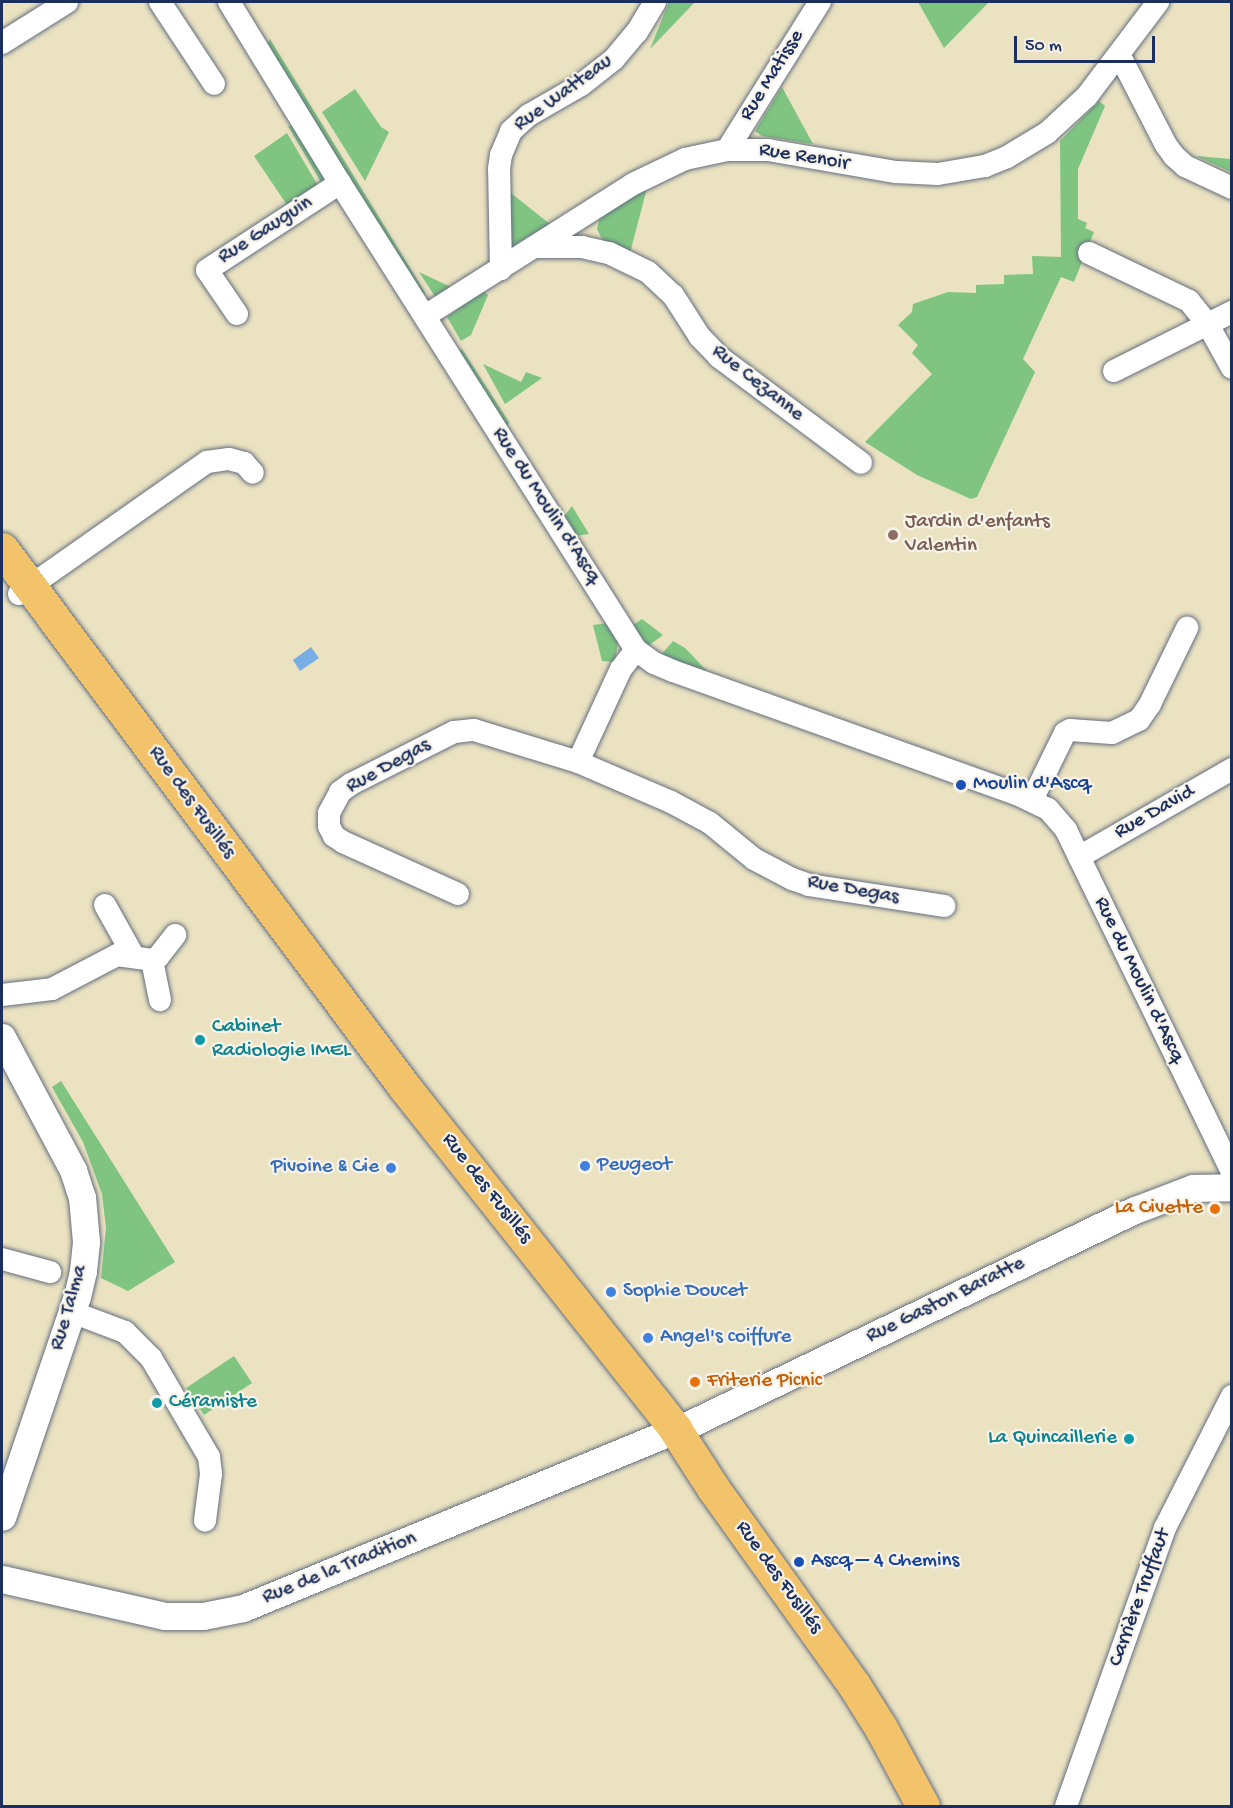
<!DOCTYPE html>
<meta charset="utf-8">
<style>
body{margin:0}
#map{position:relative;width:1233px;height:1808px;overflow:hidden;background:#eae2c0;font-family:"Gochi Hand",sans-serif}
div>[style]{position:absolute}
.green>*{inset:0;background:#7fc581}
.water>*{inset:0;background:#76aee5}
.roads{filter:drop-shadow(0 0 2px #636e80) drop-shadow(0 0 2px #636e80)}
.minor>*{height:22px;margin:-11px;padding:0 11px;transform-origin:11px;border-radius:11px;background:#fff}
.tertiary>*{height:27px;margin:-13.5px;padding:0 13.5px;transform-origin:13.5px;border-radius:13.5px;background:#fff}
.primary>*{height:33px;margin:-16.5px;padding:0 16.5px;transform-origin:16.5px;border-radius:16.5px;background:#f2c36a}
.dots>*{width:16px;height:16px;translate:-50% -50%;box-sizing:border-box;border:3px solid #f7f3e8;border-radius:50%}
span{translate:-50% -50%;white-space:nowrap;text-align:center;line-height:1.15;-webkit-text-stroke:4.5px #f7f3e8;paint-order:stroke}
.street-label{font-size:21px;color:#1b2f5e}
.education-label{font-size:21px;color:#785e54}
.left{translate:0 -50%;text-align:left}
.transit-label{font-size:21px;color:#164399}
.culture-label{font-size:21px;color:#0d838f}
.right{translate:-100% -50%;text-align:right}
.shop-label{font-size:21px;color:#366cbe}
.food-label{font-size:21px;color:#c56008}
.frame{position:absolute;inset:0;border:3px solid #1b2f5e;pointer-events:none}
.scale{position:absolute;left:1014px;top:36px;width:141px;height:27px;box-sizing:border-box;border:3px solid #1b2f5e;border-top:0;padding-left:8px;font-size:18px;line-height:21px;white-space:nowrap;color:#1b2f5e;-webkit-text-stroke:4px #f7f3e8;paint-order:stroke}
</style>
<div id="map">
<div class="green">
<i style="clip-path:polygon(669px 2px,695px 2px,650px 49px)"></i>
<i style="clip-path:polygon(918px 2px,989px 2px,944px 48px)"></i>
<i style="clip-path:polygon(270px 39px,426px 294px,421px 293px,267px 44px)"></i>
<i style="clip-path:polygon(782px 87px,813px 144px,762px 136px,755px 131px)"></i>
<i style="clip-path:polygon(355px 89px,381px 127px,389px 132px,365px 181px,322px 112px)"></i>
<i style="clip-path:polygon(1099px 101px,1105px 106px,1078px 169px,1078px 219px,1087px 223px,1085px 228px,1094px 232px,1074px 282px,1061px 277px,1023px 359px,1035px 372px,977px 497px,971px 499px,917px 475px,865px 442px,932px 374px,912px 353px,918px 345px,898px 325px,912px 312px,913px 304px,948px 292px,976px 293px,976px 285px,1004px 284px,1004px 275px,1033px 274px,1032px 256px,1061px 257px,1060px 141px)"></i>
<i style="clip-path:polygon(288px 126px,295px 126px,326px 176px,322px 184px)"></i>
<i style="clip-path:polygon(287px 133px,317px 184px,315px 190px,289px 208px,254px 156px)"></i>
<i style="clip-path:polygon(1196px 156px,1231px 159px,1231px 172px)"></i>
<i style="clip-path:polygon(647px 188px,630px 253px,603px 241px,597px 229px,600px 217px)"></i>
<i style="clip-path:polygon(507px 190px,550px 224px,513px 246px,510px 245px)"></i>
<i style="clip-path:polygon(419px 272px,455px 289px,436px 298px)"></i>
<i style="clip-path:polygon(484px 291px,488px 295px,471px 335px,461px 341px,447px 317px)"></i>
<i style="clip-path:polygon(462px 349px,509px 422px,507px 427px,457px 351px)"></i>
<i style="clip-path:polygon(483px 364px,521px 382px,526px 372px,542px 378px,505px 404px)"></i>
<i style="clip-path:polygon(572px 506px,589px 534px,575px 536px,563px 518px)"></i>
<i style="clip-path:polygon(642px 619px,663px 635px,648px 646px,633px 625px)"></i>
<i style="clip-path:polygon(608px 623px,618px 642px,615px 662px,602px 661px,593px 625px)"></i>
<i style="clip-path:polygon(673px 641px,685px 648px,710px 674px,661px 655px)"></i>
<i style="clip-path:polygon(61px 1081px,175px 1262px,128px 1291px,101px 1278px,106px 1228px,102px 1194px,83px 1142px,52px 1087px)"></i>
<i style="clip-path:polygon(234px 1356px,252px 1383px,204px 1415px,186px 1388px)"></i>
</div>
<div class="water">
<i style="clip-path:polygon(311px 647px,319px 658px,300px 671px,293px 660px)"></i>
</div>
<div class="roads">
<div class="minor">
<i style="left:160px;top:2px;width:98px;rotate:56.6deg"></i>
<i style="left:229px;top:2px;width:212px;rotate:58.5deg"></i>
<i style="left:340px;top:183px;width:553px;rotate:57.63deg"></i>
<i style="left:636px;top:650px;width:22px;rotate:36deg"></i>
<i style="left:654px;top:663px;width:21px;rotate:23deg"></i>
<i style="left:673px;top:671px;width:365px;rotate:19.7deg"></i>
<i style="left:1017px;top:794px;width:34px;rotate:26deg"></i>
<i style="left:1048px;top:809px;width:28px;rotate:49deg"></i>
<i style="left:1066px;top:830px;width:380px;rotate:64.1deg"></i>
<i style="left:2px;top:43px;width:77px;rotate:-32.2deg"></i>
<i style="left:1119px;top:54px;width:102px;rotate:62.7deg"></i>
<i style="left:1166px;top:145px;width:14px;rotate:54deg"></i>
<i style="left:1174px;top:156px;width:15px;rotate:42deg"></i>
<i style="left:1185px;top:166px;width:52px;rotate:25.1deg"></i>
<i style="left:727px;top:150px;width:175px;rotate:-57.9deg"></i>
<i style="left:536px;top:247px;width:46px"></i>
<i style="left:582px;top:247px;width:28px;rotate:13deg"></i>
<i style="left:609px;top:253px;width:43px;rotate:26deg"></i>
<i style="left:648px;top:272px;width:34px;rotate:43deg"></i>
<i style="left:673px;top:295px;width:50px;rotate:57.3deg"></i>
<i style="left:700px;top:337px;width:28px;rotate:46deg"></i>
<i style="left:719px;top:357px;width:177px;rotate:36.7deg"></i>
<i style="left:1089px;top:253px;width:111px;rotate:25.6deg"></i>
<i style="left:1189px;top:301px;width:28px;rotate:51deg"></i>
<i style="left:1207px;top:323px;width:51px;rotate:60.9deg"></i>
<i style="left:501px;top:269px;width:100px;rotate:-91.1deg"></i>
<i style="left:499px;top:169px;width:14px;rotate:-82deg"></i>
<i style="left:501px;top:155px;width:26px;rotate:-67deg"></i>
<i style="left:511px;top:131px;width:24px;rotate:-42deg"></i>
<i style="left:529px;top:115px;width:60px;rotate:-30deg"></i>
<i style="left:581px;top:85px;width:42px;rotate:-38.2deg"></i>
<i style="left:614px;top:59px;width:35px;rotate:-50deg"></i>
<i style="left:637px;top:32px;width:35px;rotate:-59deg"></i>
<i style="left:237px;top:314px;width:53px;rotate:-124.3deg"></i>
<i style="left:207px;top:270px;width:159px;rotate:-33.2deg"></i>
<i style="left:425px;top:316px;width:246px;rotate:-32.4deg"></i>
<i style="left:633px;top:184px;width:58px;rotate:-25.7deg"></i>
<i style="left:685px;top:159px;width:43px;rotate:-12.1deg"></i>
<i style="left:727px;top:150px;width:41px"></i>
<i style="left:768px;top:150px;width:130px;rotate:9.8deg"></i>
<i style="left:896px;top:172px;width:42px;rotate:2.7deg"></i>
<i style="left:938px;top:174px;width:48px;rotate:-9.7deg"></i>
<i style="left:985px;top:166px;width:24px;rotate:-22deg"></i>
<i style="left:1007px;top:157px;width:47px;rotate:-31deg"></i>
<i style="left:1047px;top:133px;width:54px;rotate:-42.8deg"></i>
<i style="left:1087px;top:96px;width:118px;rotate:-52.9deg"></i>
<i style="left:1114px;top:371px;width:132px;rotate:-26.6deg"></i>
<i style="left:19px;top:594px;width:230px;rotate:-35.1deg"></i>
<i style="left:207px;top:462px;width:22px;rotate:-8deg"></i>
<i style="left:229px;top:459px;width:16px;rotate:15deg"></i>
<i style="left:244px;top:463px;width:13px;rotate:48deg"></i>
<i style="left:578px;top:762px;width:102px;rotate:-65.2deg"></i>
<i style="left:621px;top:669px;width:24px;rotate:-52deg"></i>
<i style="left:1032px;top:800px;width:75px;rotate:-63.8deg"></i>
<i style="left:1065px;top:733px;width:6px;rotate:-31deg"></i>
<i style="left:1070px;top:730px;width:42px;rotate:4.1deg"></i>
<i style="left:1112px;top:733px;width:30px;rotate:-26deg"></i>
<i style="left:1139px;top:720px;width:19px;rotate:-55deg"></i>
<i style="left:1150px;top:704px;width:85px;rotate:-64deg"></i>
<i style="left:1079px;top:857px;width:177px;rotate:-29.9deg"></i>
<i style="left:458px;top:894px;width:126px;rotate:-155.7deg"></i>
<i style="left:343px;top:842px;width:11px;rotate:-146deg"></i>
<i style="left:334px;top:836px;width:11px;rotate:-117deg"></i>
<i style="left:329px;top:826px;width:13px;rotate:-90deg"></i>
<i style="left:329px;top:813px;width:24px;rotate:-62deg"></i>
<i style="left:340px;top:792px;width:14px;rotate:-36deg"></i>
<i style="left:351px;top:784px;width:115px;rotate:-26.8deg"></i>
<i style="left:454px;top:732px;width:20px;rotate:-6deg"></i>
<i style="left:474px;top:730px;width:109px;rotate:17.1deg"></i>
<i style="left:578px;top:762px;width:101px;rotate:23.3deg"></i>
<i style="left:671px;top:802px;width:44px;rotate:28.3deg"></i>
<i style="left:710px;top:823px;width:57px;rotate:39.3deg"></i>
<i style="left:754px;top:859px;width:43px;rotate:27.8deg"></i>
<i style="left:792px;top:879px;width:18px;rotate:19deg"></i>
<i style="left:809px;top:885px;width:137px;rotate:8.8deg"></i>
<i style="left:105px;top:905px;width:57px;rotate:60.8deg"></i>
<i style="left:152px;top:960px;width:41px;rotate:78.7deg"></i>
<i style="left:2px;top:995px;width:50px;rotate:-6.8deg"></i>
<i style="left:52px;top:989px;width:73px;rotate:-27.6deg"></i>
<i style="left:117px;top:955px;width:35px;rotate:8deg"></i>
<i style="left:152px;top:960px;width:7px;rotate:-27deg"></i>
<i style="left:158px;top:957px;width:28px;rotate:-52deg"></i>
<i style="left:2px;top:1259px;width:50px;rotate:15.2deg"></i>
<i style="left:72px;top:1312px;width:57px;rotate:20.7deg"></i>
<i style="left:125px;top:1332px;width:37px;rotate:45deg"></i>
<i style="left:151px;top:1358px;width:115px;rotate:59.6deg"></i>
<i style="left:209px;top:1457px;width:17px;rotate:83deg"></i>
<i style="left:211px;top:1474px;width:47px;rotate:97.3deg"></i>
<i style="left:1066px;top:1806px;width:295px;rotate:-70.4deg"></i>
<i style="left:1165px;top:1528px;width:148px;rotate:-63.1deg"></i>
</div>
<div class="tertiary">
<i style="left:2px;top:1037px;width:151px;rotate:61.9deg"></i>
<i style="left:73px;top:1170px;width:28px;rotate:72deg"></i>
<i style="left:82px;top:1197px;width:45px;rotate:84.9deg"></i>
<i style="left:86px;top:1242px;width:29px;rotate:96deg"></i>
<i style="left:83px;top:1271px;width:26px;rotate:103deg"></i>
<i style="left:77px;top:1296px;width:233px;rotate:108.7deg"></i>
<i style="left:2px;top:1579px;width:167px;rotate:12.8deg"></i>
<i style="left:165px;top:1616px;width:38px"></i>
<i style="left:203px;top:1616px;width:41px;rotate:-11.3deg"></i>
<i style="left:243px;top:1608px;width:490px;rotate:-22.4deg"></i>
<i style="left:696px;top:1421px;width:487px;rotate:-25.7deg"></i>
<i style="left:1135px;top:1210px;width:62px;rotate:-20.8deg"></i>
<i style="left:1193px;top:1188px;width:39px;rotate:-1deg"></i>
</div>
<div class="primary">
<i style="left:2px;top:549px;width:674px;rotate:53.2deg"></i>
<i style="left:406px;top:1089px;width:434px;rotate:51.6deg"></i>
<i style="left:675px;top:1429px;width:70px;rotate:57.2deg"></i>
<i style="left:713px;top:1488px;width:242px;rotate:54.4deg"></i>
<i style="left:854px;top:1685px;width:51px;rotate:57.9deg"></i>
<i style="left:881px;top:1728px;width:89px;rotate:61.7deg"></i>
</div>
</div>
<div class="dots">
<i style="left:893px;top:535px;background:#8d6e63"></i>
<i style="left:961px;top:785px;background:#1a4fb4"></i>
<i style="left:200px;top:1040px;background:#0f9aa8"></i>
<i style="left:585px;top:1166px;background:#3f7fe0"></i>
<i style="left:391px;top:1168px;background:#3f7fe0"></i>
<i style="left:1215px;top:1209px;background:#e8710a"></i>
<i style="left:611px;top:1292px;background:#3f7fe0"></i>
<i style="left:648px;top:1338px;background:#3f7fe0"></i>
<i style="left:695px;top:1382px;background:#e8710a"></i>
<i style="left:157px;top:1403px;background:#0f9aa8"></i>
<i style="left:1129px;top:1439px;background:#0f9aa8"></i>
<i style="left:799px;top:1562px;background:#1a4fb4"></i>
</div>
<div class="street-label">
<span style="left:773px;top:76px;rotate:-58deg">Rue Matisse</span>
<span style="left:564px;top:94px;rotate:-36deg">Rue Watteau</span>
<span style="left:804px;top:158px;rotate:9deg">Rue Renoir</span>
<span style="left:266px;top:231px;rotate:-33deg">Rue Gauguin</span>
<span style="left:757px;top:384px;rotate:38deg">Rue Cezanne</span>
<span style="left:545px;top:506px;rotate:57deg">Rue du Moulin d'Ascq</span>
<span style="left:389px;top:767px;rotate:-29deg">Rue Degas</span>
<span style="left:191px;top:803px;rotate:54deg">Rue des Fusillés</span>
<span style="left:1155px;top:813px;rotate:-30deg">Rue David</span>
<span style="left:853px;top:891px;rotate:10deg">Rue Degas</span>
<span style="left:1138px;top:980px;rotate:64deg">Rue du Moulin d'Ascq</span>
<span style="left:486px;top:1189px;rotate:52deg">Rue des Fusillés</span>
<span style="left:946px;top:1301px;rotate:-26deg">Rue Gaston Baratte</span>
<span style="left:70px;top:1308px;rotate:-74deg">Rue Talma</span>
<span style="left:340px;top:1569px;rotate:-22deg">Rue de la Tradition</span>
<span style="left:778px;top:1578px;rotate:54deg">Rue des Fusillés</span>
<span style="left:1141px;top:1598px;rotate:-70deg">Carrière Truffaut</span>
</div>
<div class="education-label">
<span class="left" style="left:905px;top:535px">Jardin d'enfants<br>Valentin</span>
</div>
<div class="transit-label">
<span class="left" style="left:973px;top:785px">Moulin d'Ascq</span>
<span class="left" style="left:811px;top:1562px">Ascq – 4 Chemins</span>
</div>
<div class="culture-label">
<span class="left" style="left:212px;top:1040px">Cabinet<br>Radiologie IMEL</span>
<span class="left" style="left:169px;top:1403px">Céramiste</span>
<span class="right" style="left:1117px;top:1439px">La Quincaillerie</span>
</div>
<div class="shop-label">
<span class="left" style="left:597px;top:1166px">Peugeot</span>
<span class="right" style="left:379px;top:1168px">Pivoine &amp; Cie</span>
<span class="left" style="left:623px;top:1292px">Sophie Doucet</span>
<span class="left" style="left:660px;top:1338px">Angel's coiffure</span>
</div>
<div class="food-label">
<span class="right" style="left:1203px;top:1209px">La Civette</span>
<span class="left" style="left:707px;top:1382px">Friterie Picnic</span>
</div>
<div class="frame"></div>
<div class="scale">50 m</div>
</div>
